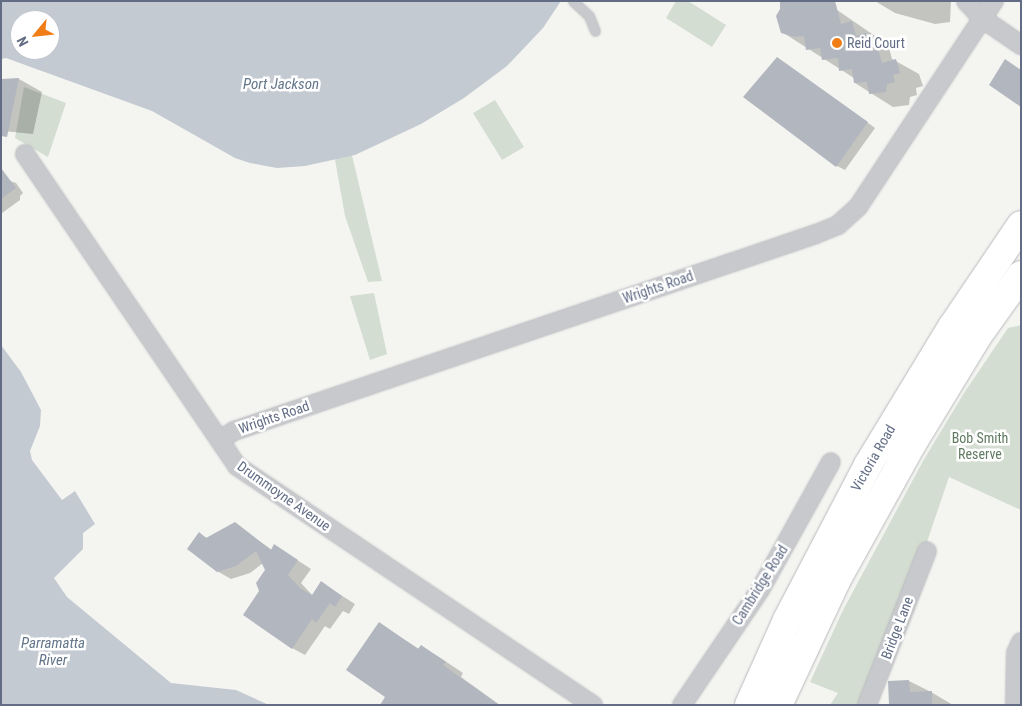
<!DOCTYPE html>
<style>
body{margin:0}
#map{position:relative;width:1022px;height:706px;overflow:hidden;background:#f4f5f1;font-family:"Roboto Condensed",sans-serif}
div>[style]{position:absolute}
.green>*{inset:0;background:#d4ddd2}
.water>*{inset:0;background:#c4cad2}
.shadow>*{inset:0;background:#0003}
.building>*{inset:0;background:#b2b6be}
.roads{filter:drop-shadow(0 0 1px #b9babe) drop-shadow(0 0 1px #b9babe)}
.lane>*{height:9px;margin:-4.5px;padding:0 4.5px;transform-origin:4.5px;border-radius:4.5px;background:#c7c9cd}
.street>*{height:18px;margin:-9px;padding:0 9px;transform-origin:9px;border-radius:9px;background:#c7c9cd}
.highway>*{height:28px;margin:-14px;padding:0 14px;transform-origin:14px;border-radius:14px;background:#fff}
.dots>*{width:14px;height:14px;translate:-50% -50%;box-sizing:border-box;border:2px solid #fff;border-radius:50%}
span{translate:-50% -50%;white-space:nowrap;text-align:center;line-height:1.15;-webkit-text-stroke:5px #fff;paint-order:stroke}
.poi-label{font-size:14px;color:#626d85}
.left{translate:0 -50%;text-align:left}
.street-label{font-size:14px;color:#626d85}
.park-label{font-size:14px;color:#617b62}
.water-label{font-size:15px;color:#627589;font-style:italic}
.frame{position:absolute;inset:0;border:2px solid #626d85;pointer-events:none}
.north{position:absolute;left:10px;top:10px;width:50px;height:50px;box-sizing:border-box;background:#fff;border:1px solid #c0c5ce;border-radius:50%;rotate:242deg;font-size:14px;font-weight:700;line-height:20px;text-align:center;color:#626d85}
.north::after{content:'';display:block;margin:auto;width:18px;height:22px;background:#f07d16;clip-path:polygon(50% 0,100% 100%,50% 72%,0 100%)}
</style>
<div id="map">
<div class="green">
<i style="clip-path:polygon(676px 1px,688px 1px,726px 25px,712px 47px,666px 18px)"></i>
<i style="clip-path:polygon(24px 87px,66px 103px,48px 157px,15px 138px)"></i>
<i style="clip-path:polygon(495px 100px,524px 147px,502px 160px,473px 113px)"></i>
<i style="clip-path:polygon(350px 147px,382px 281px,368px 282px,345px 216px,334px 154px)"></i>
<i style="clip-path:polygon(374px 293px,387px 354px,370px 360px,350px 296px)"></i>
<i style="clip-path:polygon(1021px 325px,1021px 510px,949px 477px,927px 542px,858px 705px,830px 705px,838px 693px,810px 682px,843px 610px,923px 461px,964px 393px,1008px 328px)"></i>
</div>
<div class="water">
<i style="clip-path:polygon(evenodd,1px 1px,561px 1px,543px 28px,507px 66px,464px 98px,421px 124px,355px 155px,305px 166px,277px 168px,250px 163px,235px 158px,152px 111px,6px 58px,1px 59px,1px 1px,20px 20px,50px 20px,50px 50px,20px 50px,20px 20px)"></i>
<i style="clip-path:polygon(1px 345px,21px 372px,41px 410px,40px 426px,30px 451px,32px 460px,62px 500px,75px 491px,95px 524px,83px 533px,83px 549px,54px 578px,67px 597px,171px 683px,236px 690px,269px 705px,1px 705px)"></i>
</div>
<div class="shadow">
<i style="clip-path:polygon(824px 1px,875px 36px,876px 40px,889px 48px,892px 59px,919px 74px,923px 86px,916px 88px,917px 95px,910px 97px,909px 105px,893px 107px,855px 83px,854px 78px,782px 32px)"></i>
<i style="clip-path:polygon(875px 1px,951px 1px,950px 22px,935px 24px,895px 13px)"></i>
<i style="clip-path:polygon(785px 63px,875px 128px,845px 170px,837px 166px)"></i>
<i style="clip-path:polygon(19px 79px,42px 92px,33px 134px,3px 131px,1px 80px)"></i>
<i style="clip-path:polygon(1px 178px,16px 183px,23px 193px,20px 196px,20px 200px,2px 213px)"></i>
<i style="clip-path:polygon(235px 524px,272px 550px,288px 554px,311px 569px,301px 583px,313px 596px,322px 583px,355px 604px,349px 614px,343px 611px,330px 629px,325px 626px,305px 655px,292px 648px,261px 591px,267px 570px,263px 563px,250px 573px,231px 579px,217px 571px,200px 534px,207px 538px)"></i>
<i style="clip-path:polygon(379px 623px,419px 649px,421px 646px,439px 657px,463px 673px,461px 677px,500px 705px,382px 705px,387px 697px)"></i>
<i style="clip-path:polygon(909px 681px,931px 692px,953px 705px,890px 705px)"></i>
</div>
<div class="building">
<i style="clip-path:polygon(780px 1px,835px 1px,841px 24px,852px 21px,856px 36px,866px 33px,871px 51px,878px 49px,882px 63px,896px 59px,900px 73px,893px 75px,895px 82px,887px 84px,886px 92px,869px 94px,867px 82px,854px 83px,852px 69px,839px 71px,838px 58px,822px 60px,820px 48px,806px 50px,804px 36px,795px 37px,781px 33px,776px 16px,780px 9px)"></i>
<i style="clip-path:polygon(777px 57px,868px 122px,836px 167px,743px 97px)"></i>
<i style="clip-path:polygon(1005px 59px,1021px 70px,1021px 107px,989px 85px)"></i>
<i style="clip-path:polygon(19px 78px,7px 137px,1px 136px,1px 79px)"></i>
<i style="clip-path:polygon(1px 168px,16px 188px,1px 199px)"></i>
<i style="clip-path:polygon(235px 522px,271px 550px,274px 544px,298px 560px,288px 575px,300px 588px,312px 595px,321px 581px,342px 596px,335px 607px,330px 603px,316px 623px,312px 619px,292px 649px,243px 615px,259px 591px,256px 583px,265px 570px,256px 551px,236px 566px,217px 572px,187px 549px,199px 532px,206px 538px)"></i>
<i style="clip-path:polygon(379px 622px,418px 649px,421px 645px,446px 662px,443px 665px,499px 705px,380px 705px,385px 697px,346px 670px)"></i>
<i style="clip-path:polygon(909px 680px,910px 692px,932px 691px,932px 705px,889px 705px,888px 681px)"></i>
</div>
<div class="roads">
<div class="lane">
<i style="left:573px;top:1px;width:22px;rotate:43deg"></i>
<i style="left:589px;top:16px;width:16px;rotate:68deg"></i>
</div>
<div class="street">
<i style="left:966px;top:1px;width:25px;rotate:47deg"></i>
<i style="left:983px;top:19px;width:46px;rotate:34.4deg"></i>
<i style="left:25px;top:154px;width:377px;rotate:55.8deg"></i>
<i style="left:237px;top:466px;width:429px;rotate:33.9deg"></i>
<i style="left:220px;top:440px;width:17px;rotate:-33deg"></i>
<i style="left:234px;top:431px;width:614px;rotate:-18.7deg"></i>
<i style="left:816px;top:234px;width:24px;rotate:-22deg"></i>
<i style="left:838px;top:225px;width:27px;rotate:-42deg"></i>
<i style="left:858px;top:207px;width:247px;rotate:-56.6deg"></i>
<i style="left:682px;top:705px;width:139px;rotate:-55.9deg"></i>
<i style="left:760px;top:590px;width:146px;rotate:-61deg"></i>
<i style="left:867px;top:705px;width:165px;rotate:-68.7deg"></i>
<i style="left:1015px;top:705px;width:52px;rotate:-88.9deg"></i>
<i style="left:1016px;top:653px;width:12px;rotate:-66deg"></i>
</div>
<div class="highway">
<i style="left:749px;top:705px;width:93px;rotate:-65.9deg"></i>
<i style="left:787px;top:620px;width:175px;rotate:-62.4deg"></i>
<i style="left:868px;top:465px;width:162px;rotate:-58.7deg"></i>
<i style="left:952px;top:327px;width:123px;rotate:-55.9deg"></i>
<i style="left:778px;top:705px;width:137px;rotate:-64.9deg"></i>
<i style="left:836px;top:581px;width:157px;rotate:-61deg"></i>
<i style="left:912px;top:444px;width:125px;rotate:-58.7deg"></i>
<i style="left:977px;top:337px;width:76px;rotate:-54.6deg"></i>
</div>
</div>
<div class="dots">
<i style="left:837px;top:43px;background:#f07d16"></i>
</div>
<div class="poi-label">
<span class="left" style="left:847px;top:43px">Reid Court</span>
</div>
<div class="street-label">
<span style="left:658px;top:287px;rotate:-19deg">Wrights Road</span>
<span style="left:274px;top:417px;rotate:-19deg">Wrights Road</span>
<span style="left:873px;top:458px;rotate:-60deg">Victoria Road</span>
<span style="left:284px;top:496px;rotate:35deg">Drummoyne Avenue</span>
<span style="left:760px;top:585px;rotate:-58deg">Cambridge Road</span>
<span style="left:897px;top:628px;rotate:-69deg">Bridge Lane</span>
</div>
<div class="park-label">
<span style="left:980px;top:446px">Bob Smith<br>Reserve</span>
</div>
<div class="water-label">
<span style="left:281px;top:85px">Port Jackson</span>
<span style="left:53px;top:652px">Parramatta<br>River</span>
</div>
<div class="frame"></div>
<div class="north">N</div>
</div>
